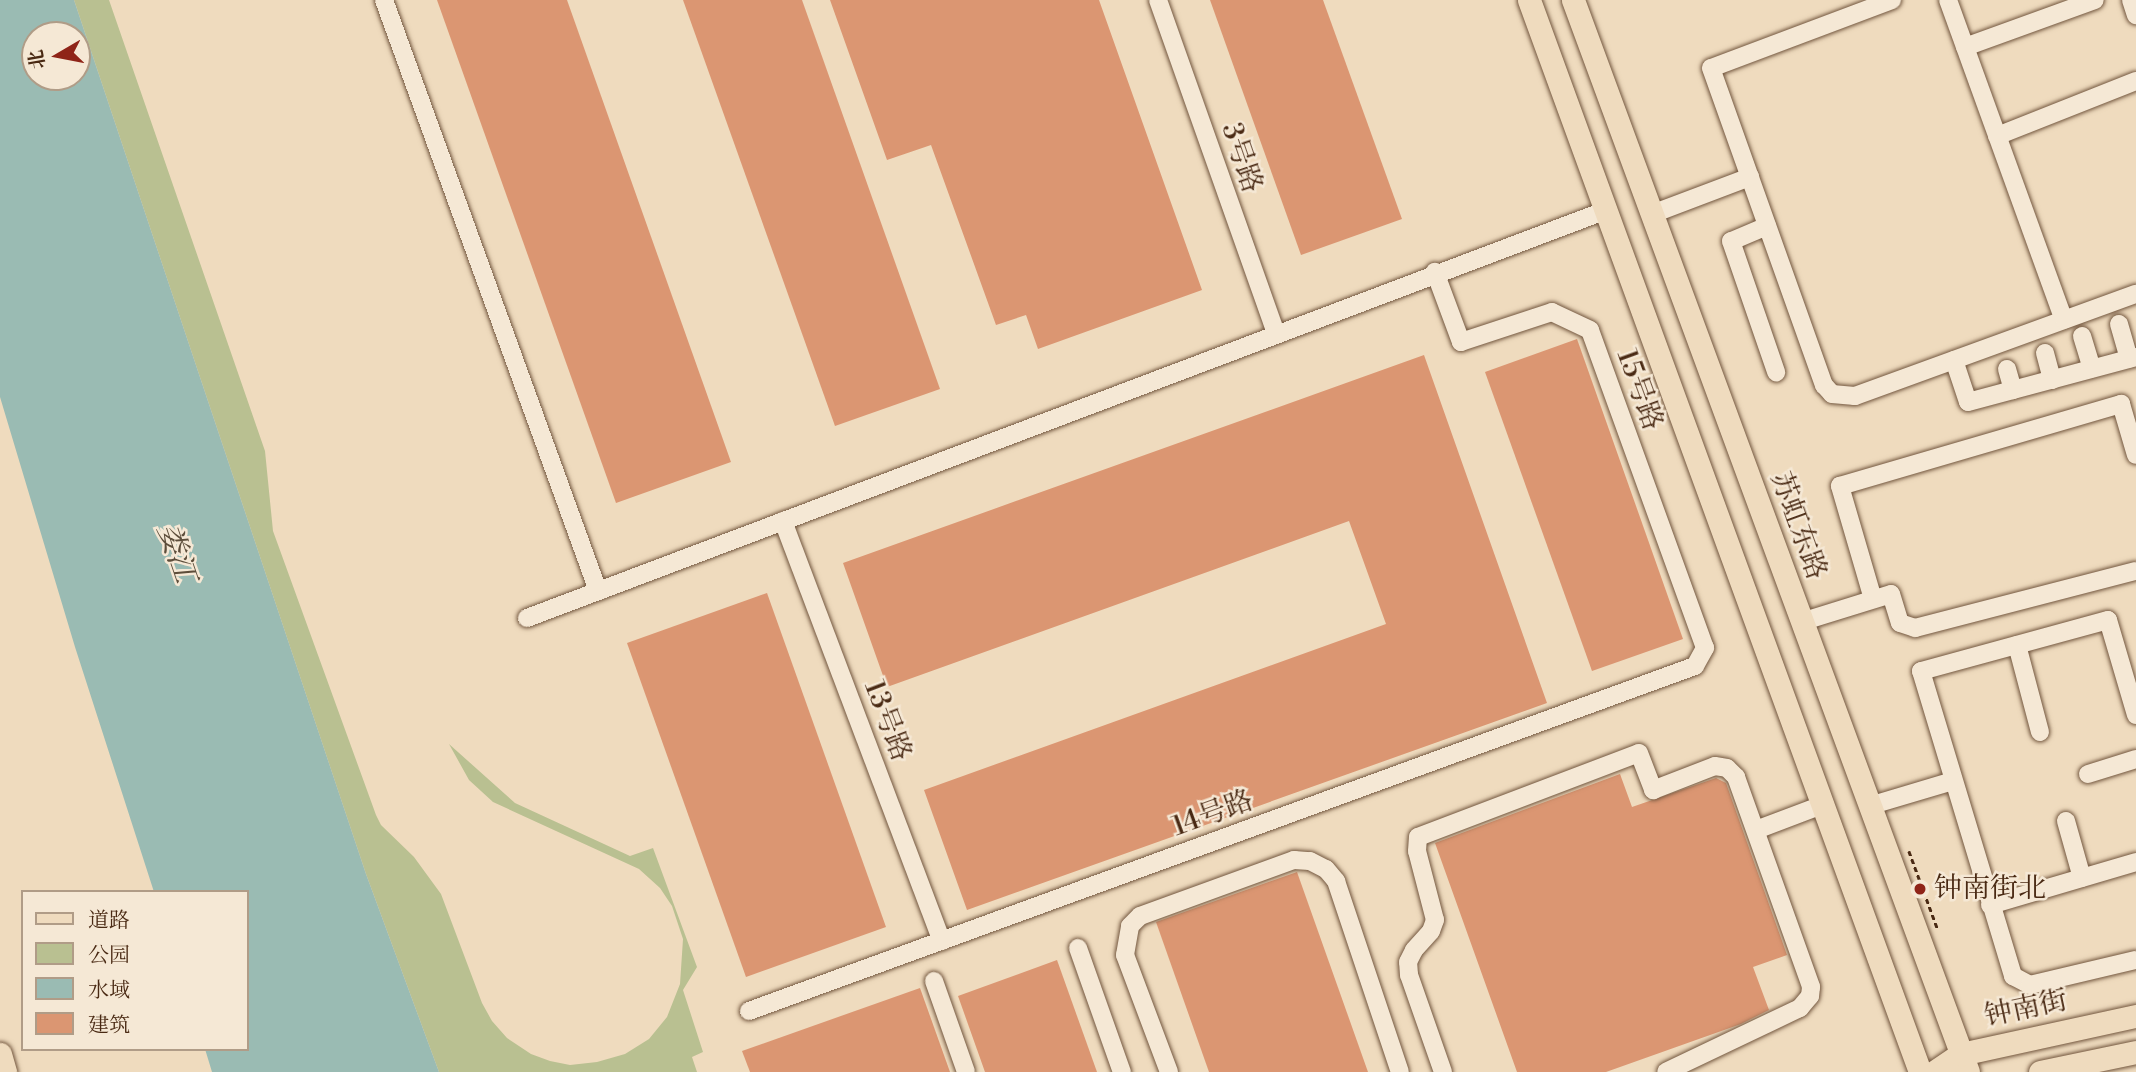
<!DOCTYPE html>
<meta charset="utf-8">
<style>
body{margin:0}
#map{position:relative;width:2136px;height:1072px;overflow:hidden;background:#efdbbe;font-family:"Libre Bodoni","Noto Serif SC",serif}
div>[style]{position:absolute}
.green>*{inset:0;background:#b9c091}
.water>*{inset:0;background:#9abbb3}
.building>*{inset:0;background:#db9672}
.path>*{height:2.5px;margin-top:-1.25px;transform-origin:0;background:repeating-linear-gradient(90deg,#492913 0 5px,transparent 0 8.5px)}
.roads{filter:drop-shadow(0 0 2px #72563e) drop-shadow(0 0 2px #72563e)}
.minor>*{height:18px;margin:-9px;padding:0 9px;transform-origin:9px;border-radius:9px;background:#f5e8d5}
.major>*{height:23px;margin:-11.5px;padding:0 11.5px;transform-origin:11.5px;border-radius:11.5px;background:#efdbbe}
.dots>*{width:19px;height:19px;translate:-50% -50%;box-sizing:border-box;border:4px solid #f5e8d5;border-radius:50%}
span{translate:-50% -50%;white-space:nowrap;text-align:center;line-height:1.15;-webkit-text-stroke:5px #f5e8d5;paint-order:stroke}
.street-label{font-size:28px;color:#492913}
.poi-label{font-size:28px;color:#492913}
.left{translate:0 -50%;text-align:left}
.water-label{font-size:30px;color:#5d4e3b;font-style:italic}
.legend{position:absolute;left:21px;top:890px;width:228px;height:161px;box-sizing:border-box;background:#f5e8d5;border:2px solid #b09c87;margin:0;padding:9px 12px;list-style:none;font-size:21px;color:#492913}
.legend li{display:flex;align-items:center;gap:14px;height:35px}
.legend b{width:35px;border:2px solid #b09c87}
.north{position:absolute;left:21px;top:21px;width:70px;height:70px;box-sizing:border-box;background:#f5e8d5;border:2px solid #b09c87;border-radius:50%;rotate:260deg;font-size:19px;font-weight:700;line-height:28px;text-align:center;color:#492913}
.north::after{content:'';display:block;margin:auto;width:24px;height:32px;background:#8f2418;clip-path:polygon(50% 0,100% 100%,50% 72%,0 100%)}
</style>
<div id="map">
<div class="green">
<i style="clip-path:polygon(74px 0,109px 0,265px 451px,273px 531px,376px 815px,381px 825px,414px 857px,441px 894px,482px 1003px,492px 1021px,507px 1038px,531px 1054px,550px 1061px,570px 1065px,597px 1062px,625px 1054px,649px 1039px,667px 1017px,680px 984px,683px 939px,672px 906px,660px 888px,639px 869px,493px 802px,469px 780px,449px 744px,515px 803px,630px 856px,653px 848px,697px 967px,683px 990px,703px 1052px,692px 1057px,697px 1072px,439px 1072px,366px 874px)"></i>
</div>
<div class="water">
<i style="clip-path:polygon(evenodd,0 0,74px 0,366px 874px,439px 1072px,212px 1072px,205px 1049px,247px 1049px,247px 892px,154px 892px,75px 647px,0 397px,0 0,35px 35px,77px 35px,77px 77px,35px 77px,35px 35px)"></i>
</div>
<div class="building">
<i style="clip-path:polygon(437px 0,567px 0,731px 462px,616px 503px)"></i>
<i style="clip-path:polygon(683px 0,802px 0,940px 389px,835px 426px)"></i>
<i style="clip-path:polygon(830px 0,1099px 0,1202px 290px,1038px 349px,1026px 315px,996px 325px,931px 145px,887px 160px)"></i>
<i style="clip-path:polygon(1210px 0,1323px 0,1402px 219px,1301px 255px)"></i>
<i style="clip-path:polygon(1577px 339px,1683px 639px,1592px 671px,1485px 372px)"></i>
<i style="clip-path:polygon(1424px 355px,1547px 703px,967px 910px,924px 790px,1386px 624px,1349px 521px,887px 687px,843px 563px)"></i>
<i style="clip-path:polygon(767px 593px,886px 927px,746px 977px,627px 643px)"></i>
<i style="clip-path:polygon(1620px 774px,1632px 807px,1716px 778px,1726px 783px,1787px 955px,1753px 967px,1769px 1010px,1741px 1024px,1606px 1072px,1517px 1072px,1435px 843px)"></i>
<i style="clip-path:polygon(1297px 872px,1368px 1072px,1209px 1072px,1156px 922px)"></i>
<i style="clip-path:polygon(1057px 960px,1097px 1072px,985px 1072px,958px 996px)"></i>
<i style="clip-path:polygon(920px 988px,950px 1072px,750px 1072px,742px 1051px)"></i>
</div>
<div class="path">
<i style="left:1909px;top:851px;width:84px;rotate:69.8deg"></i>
</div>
<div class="roads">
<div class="minor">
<i style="left:384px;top:0;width:629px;rotate:70.09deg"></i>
<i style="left:1158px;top:0;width:354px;rotate:70.5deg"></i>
<i style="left:1892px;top:0;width:193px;rotate:159.4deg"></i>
<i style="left:1711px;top:68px;width:337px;rotate:70.4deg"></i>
<i style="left:1824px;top:385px;width:12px;rotate:48deg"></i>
<i style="left:1832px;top:394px;width:23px;rotate:5deg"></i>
<i style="left:1855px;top:396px;width:299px;rotate:-20deg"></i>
<i style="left:1948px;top:0;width:340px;rotate:70.1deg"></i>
<i style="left:2131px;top:0;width:16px;rotate:72deg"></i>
<i style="left:1965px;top:47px;width:138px;rotate:-19.9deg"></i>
<i style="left:1997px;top:136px;width:149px;rotate:-21.6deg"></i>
<i style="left:1652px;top:214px;width:105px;rotate:-20.7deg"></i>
<i style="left:1767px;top:226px;width:39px;rotate:157deg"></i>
<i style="left:1731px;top:241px;width:139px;rotate:71deg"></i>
<i style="left:2119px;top:324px;width:36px;rotate:74deg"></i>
<i style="left:2082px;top:336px;width:34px;rotate:73deg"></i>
<i style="left:2045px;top:353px;width:28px;rotate:75deg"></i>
<i style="left:1954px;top:360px;width:44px;rotate:71.6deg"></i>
<i style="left:1968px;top:402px;width:174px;rotate:-15deg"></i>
<i style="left:2007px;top:369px;width:22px;rotate:74deg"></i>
<i style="left:783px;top:521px;width:449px;rotate:69.3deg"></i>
<i style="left:1873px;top:599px;width:118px;rotate:-106.3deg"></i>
<i style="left:1840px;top:486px;width:293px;rotate:-16.3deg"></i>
<i style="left:2121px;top:404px;width:53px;rotate:73.6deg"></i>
<i style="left:527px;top:618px;width:1151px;rotate:-20.7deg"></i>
<i style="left:1801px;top:622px;width:94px;rotate:-17.3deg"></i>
<i style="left:1891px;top:594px;width:30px;rotate:73deg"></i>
<i style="left:1900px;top:623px;width:16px;rotate:18deg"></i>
<i style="left:1915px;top:628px;width:228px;rotate:-14.5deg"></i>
<i style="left:2017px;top:645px;width:90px;rotate:75.2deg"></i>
<i style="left:2136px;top:715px;width:99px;rotate:-106.4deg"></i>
<i style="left:2108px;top:620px;width:194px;rotate:164.7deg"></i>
<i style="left:1921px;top:671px;width:319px;rotate:73.2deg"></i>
<i style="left:2013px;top:976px;width:19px;rotate:28deg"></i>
<i style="left:2030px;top:985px;width:109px;rotate:-13.3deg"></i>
<i style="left:2088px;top:774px;width:50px;rotate:-17.4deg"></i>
<i style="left:1869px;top:806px;width:88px;rotate:-16.6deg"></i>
<i style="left:2066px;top:821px;width:59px;rotate:74.3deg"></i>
<i style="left:1756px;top:830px;width:71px;rotate:-20.7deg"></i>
<i style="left:1990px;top:905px;width:152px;rotate:-16.4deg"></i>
<i style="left:1078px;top:948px;width:132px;rotate:70.5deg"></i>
<i style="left:934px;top:981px;width:96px;rotate:70.6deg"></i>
<i style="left:749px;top:1011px;width:1007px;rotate:-20.04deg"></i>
<i style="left:1695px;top:666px;width:21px;rotate:-61deg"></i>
<i style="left:1705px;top:648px;width:338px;rotate:-109.9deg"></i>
<i style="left:1590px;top:330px;width:42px;rotate:-154.7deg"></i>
<i style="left:1552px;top:312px;width:96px;rotate:161.8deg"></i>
<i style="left:1461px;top:342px;width:75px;rotate:-110.4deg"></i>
<i style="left:1169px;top:1072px;width:125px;rotate:-110.6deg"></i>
<i style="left:1125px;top:955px;width:29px;rotate:-80deg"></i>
<i style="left:1130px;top:926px;width:14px;rotate:-45deg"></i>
<i style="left:1140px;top:916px;width:164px;rotate:-20deg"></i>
<i style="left:1294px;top:860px;width:16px;rotate:4deg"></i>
<i style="left:1310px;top:861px;width:18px;rotate:27deg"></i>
<i style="left:1326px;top:869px;width:16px;rotate:50deg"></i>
<i style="left:1336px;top:881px;width:201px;rotate:71.5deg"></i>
<i style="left:1443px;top:1072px;width:103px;rotate:-109.3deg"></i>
<i style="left:1409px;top:975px;width:13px;rotate:-94deg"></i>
<i style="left:1408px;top:962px;width:13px;rotate:-63deg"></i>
<i style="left:1414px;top:950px;width:25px;rotate:-48deg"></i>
<i style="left:1431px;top:931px;width:12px;rotate:-70deg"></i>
<i style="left:1435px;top:920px;width:71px;rotate:-104.6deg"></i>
<i style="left:1417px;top:851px;width:14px;rotate:-86deg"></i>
<i style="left:1418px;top:837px;width:236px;rotate:-20.8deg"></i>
<i style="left:1639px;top:753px;width:40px;rotate:69deg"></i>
<i style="left:1653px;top:790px;width:66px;rotate:-21.2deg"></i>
<i style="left:1715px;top:766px;width:12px;rotate:9deg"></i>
<i style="left:1727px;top:768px;width:13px;rotate:45deg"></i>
<i style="left:1736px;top:777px;width:223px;rotate:70.3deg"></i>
<i style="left:1811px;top:987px;width:9px;rotate:96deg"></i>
<i style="left:1810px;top:996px;width:16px;rotate:130deg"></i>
<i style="left:1800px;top:1008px;width:148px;rotate:154.5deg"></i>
</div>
<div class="major">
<i style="left:1529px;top:0;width:1141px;rotate:69.96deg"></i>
<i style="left:1573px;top:0;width:1142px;rotate:69.77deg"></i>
<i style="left:0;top:1054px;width:19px;rotate:74deg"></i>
<i style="left:1934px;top:1072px;width:32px;rotate:-34deg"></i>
<i style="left:1961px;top:1054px;width:179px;rotate:-12.3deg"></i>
<i style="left:2040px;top:1072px;width:98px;rotate:-11.8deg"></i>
</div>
</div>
<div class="dots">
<i style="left:1920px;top:889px;background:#8f2418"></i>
</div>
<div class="street-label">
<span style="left:1241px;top:158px;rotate:71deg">3号路</span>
<span style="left:1639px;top:390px;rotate:70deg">15号路</span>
<span style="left:1798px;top:526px;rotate:70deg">苏虹东路</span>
<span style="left:887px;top:721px;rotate:69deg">13号路</span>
<span style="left:1213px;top:814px;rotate:-20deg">14号路</span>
<span style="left:2026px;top:1009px;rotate:-12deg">钟南街</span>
</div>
<div class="poi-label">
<span class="left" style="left:1934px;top:889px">钟南街北</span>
</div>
<div class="water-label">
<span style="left:176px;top:553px;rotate:71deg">娄江</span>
</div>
<ul class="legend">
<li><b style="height:9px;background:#efdbbe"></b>道路</li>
<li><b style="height:19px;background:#b9c091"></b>公园</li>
<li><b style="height:19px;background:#9abbb3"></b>水域</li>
<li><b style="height:19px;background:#db9672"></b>建筑</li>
</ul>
<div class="north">北</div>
</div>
